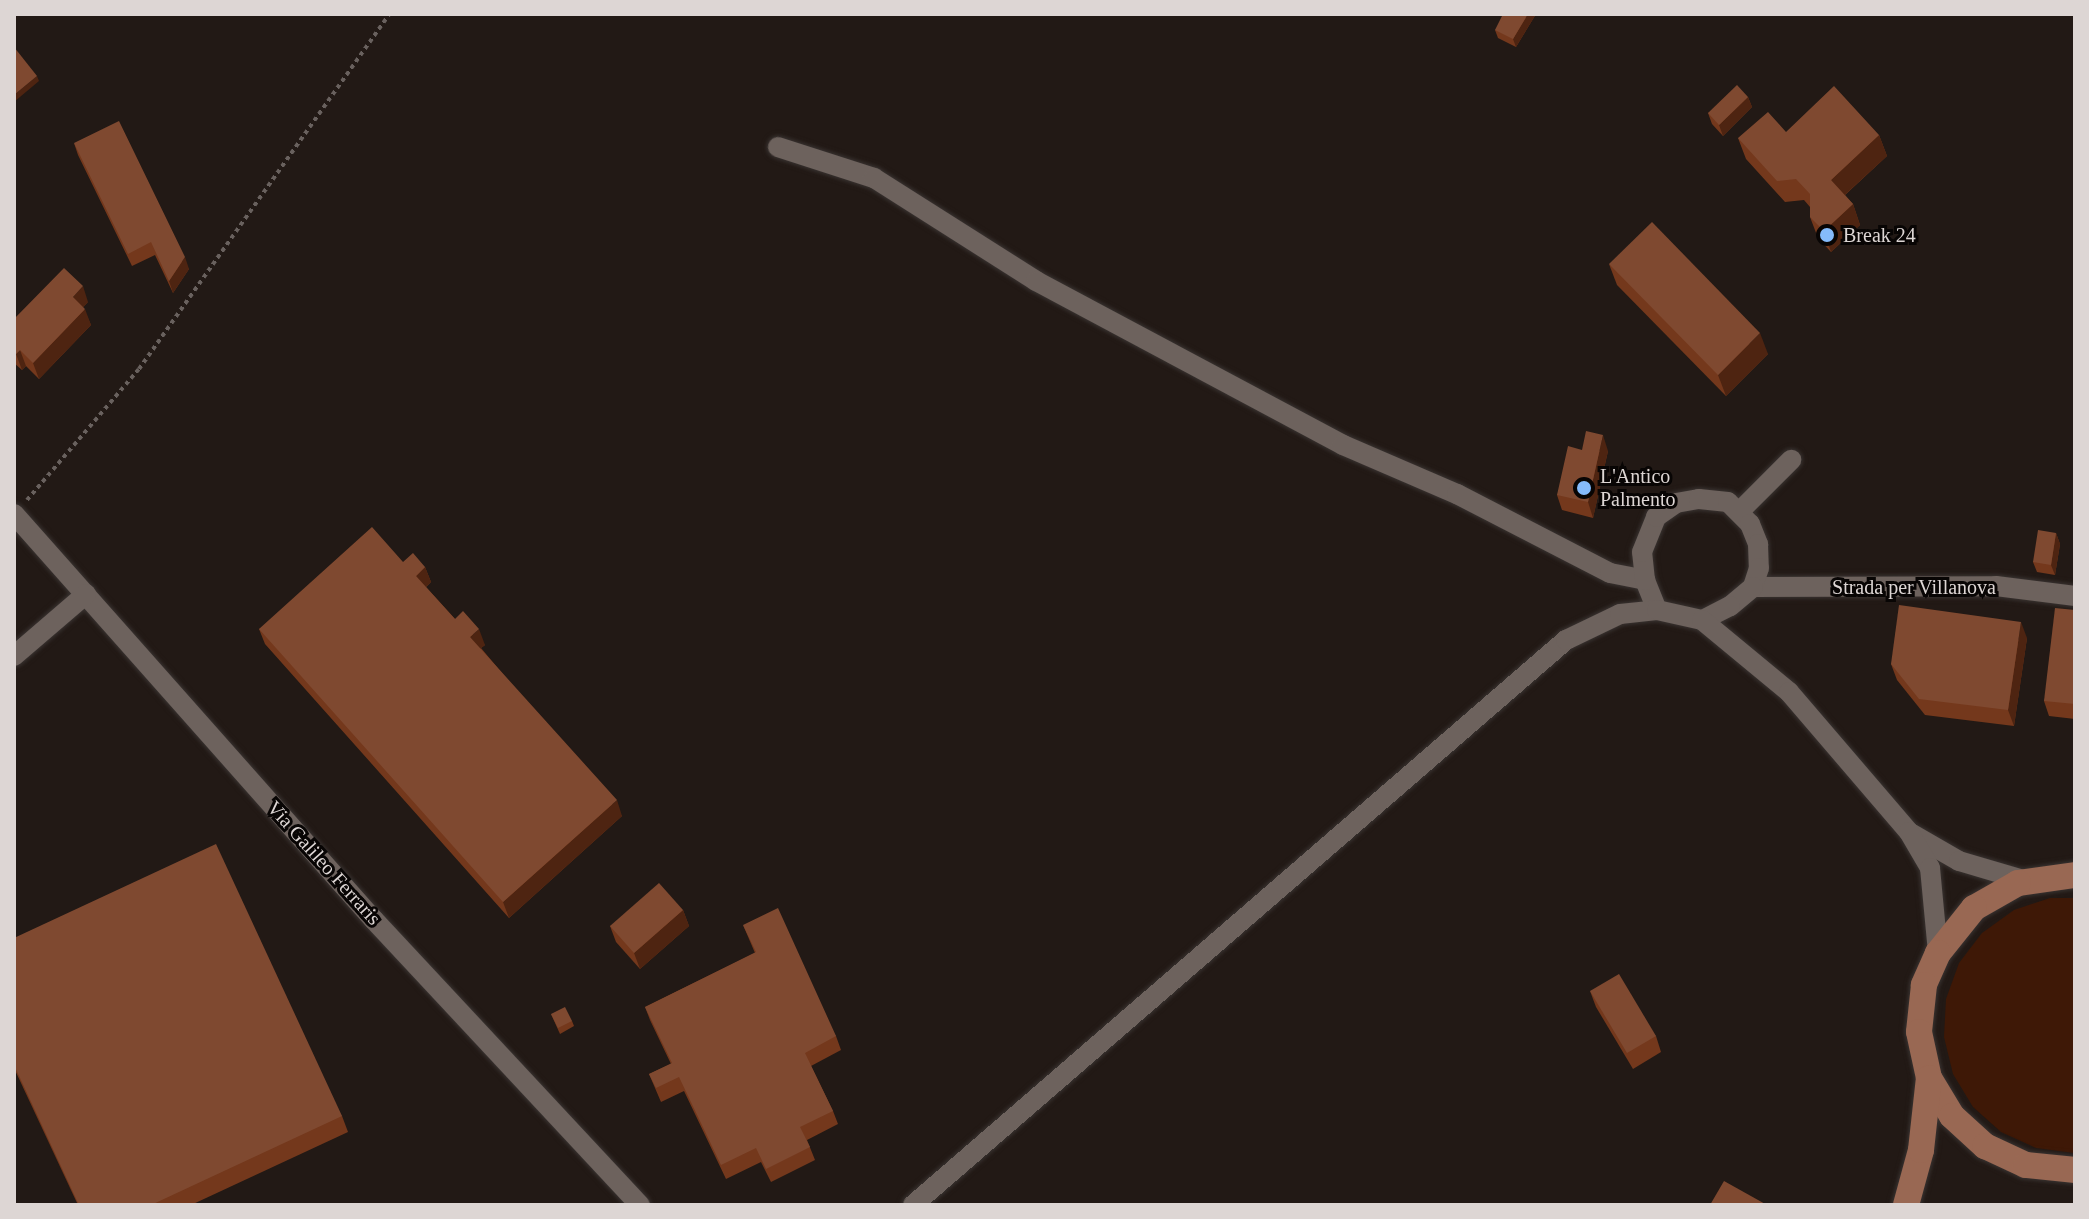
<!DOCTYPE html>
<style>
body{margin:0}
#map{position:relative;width:2089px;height:1219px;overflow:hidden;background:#221915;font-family:"Times New Roman",serif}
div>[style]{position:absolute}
.green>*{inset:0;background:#3e1806}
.path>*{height:4px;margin-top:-2px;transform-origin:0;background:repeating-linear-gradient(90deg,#69615e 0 4px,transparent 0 8px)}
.roads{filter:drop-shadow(0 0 2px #393331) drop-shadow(0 0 2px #393331)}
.minor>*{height:20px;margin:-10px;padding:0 10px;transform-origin:10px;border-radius:10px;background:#6d625d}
.major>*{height:26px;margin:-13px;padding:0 13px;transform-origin:13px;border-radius:13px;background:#996853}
.wall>*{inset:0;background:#74381c}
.shaded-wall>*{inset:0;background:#4e2411}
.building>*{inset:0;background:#7f4930}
.dots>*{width:22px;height:22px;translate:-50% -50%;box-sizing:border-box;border:4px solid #080504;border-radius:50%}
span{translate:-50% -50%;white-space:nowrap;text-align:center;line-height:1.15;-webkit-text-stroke:6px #080504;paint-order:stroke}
.poi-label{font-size:20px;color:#ddd6d4}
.left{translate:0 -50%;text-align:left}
.street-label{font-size:20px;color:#ddd6d4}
.frame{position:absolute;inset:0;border:16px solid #ddd6d4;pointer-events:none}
</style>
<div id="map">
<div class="green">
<i style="clip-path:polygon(2050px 898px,2075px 898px,2074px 1153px,2036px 1148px,2001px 1132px,1973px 1107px,1953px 1074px,1944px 1037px,1946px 999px,1959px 963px,1982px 933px,2014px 910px)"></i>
</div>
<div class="path">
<i style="left:27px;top:500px;width:172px;rotate:-49.5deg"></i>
<i style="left:139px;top:369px;width:434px;rotate:-54.8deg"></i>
</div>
<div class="roads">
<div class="minor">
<i style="left:778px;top:147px;width:101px;rotate:17.9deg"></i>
<i style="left:874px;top:178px;width:192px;rotate:32.4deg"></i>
<i style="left:1036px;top:281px;width:348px;rotate:28.1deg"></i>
<i style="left:1343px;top:445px;width:124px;rotate:23.3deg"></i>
<i style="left:1457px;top:494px;width:172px;rotate:27.3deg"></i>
<i style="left:1610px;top:573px;width:36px;rotate:11deg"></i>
<i style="left:1739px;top:512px;width:74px;rotate:-45deg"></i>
<i style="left:14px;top:514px;width:543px;rotate:48.44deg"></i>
<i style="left:374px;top:920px;width:390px;rotate:47deg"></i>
<i style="left:1753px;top:587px;width:243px;rotate:-0.2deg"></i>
<i style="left:1996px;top:586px;width:80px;rotate:7.2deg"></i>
<i style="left:1657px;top:610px;width:32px;rotate:-112deg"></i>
<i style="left:1645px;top:580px;width:28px;rotate:-96deg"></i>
<i style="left:1642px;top:552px;width:38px;rotate:-68deg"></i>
<i style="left:1656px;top:517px;width:24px;rotate:-35deg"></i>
<i style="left:1676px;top:503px;width:23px;rotate:-10deg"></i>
<i style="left:1699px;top:499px;width:29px;rotate:6deg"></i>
<i style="left:1728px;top:502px;width:31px;rotate:45deg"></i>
<i style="left:1750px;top:524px;width:22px;rotate:68deg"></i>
<i style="left:1758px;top:544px;width:24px;rotate:88deg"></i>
<i style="left:1759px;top:568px;width:20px;rotate:108deg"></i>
<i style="left:1753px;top:587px;width:30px;rotate:140deg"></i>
<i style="left:1730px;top:606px;width:31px;rotate:153deg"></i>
<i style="left:14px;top:656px;width:95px;rotate:-40.7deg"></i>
<i style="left:1912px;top:834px;width:54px;rotate:29.9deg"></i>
<i style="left:1959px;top:861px;width:71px;rotate:16.4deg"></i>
<i style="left:913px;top:1205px;width:864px;rotate:-40.87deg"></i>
<i style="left:1566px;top:640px;width:60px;rotate:-25.7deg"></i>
<i style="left:1620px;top:614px;width:37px;rotate:-6deg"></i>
<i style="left:1657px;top:610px;width:46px;rotate:12.5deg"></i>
<i style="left:1702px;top:620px;width:113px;rotate:39.6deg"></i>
<i style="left:1789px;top:692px;width:184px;rotate:49.4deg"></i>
<i style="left:1909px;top:832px;width:42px;rotate:59.7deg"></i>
<i style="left:1930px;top:868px;width:85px;rotate:84.6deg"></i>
</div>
<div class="major">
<i style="left:2075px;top:875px;width:58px;rotate:172deg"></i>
<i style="left:2018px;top:883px;width:51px;rotate:150.4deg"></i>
<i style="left:1974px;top:908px;width:58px;rotate:128.7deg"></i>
<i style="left:1938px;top:953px;width:35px;rotate:114deg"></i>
<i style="left:1924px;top:985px;width:47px;rotate:96.1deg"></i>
<i style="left:1919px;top:1032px;width:47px;rotate:77.7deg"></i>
<i style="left:1929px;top:1078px;width:44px;rotate:58.8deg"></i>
<i style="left:1952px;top:1116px;width:45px;rotate:42.3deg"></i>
<i style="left:1985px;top:1146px;width:45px;rotate:24.9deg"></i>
<i style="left:2026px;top:1165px;width:49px;rotate:5.8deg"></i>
<i style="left:1906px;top:1205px;width:57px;rotate:-74.7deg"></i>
<i style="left:1921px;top:1150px;width:72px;rotate:-83.7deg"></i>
</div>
</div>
<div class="wall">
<i style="clip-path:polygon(1536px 14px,1516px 47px,1498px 38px,1495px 30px)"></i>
<i style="clip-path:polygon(1748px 97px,1752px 107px,1723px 136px,1712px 124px,1708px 113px)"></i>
<i style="clip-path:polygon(1879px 135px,1887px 156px,1845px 195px,1853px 204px,1860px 225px,1831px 252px,1818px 238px,1810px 217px,1810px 207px,1804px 200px,1785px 202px,1746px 159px,1738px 138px)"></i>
<i style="clip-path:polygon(74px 143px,189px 269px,173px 293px,155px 255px,132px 266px,78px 155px)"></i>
<i style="clip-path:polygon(1609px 264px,1768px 354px,1726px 396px,1617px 285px)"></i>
<i style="clip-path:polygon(88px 302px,83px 307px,91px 325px,39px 379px,26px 366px,22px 370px,14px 363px,14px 319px)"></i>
<i style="clip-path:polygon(1582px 450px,1608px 451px,1593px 518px,1562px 510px,1557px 495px)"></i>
<i style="clip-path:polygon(2056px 533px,2060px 544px,2055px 575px,2037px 572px,2033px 562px)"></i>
<i style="clip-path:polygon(403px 562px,425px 567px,431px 582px,426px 587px,455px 619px,485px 645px,481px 648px,622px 816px,509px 918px,265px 644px,259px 629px)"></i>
<i style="clip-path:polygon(2075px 610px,2075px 719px,2049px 716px,2044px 701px)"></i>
<i style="clip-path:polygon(2027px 638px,2014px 726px,1925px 715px,1897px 680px,1891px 664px)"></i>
<i style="clip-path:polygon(683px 910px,689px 926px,640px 969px,616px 942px,610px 926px)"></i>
<i style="clip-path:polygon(743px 925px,836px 1036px,841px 1050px,811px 1066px,833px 1111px,838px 1124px,807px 1140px,815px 1160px,771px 1182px,761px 1162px,726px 1179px,684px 1091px,661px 1102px,649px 1074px,671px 1064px,650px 1020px,645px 1007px,755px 953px)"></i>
<i style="clip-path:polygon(14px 938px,342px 1116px,348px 1132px,191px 1205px,78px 1205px,14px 1068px)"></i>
<i style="clip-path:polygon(1590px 991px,1656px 1036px,1661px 1052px,1633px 1069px,1596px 1007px)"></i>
<i style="clip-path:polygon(551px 1014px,572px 1021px,574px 1026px,560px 1034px)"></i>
</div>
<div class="shaded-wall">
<i style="clip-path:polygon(1528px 14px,1536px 14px,1516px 47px,1513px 39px)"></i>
<i style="clip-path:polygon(37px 76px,39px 81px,14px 102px,14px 95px)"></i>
<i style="clip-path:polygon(1748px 97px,1752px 107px,1723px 136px,1719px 125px)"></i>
<i style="clip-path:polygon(1879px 135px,1887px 156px,1838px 201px,1831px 180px)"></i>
<i style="clip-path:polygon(1853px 204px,1860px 225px,1831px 252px,1824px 231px)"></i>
<i style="clip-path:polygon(185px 257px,189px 269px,173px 293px,169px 281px)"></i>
<i style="clip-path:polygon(83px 286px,88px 302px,78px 313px,73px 297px)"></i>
<i style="clip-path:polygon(85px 309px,91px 325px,39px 379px,33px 363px)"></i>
<i style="clip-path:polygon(1760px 333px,1768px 354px,1726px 396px,1718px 375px)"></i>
<i style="clip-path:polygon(20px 350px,26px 366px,22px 370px,16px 354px)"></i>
<i style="clip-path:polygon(1603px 435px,1608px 451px,1593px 518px,1588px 502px)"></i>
<i style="clip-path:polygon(2056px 533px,2060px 544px,2055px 575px,2051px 565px)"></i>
<i style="clip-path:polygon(425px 567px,431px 582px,421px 591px,416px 576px)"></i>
<i style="clip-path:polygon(2021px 622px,2027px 638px,2014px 726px,2008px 710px)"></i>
<i style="clip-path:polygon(479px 629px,485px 645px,476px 652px,470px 637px)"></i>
<i style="clip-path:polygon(617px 800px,622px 816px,509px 918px,503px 902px)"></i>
<i style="clip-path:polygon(683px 910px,689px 926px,640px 969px,634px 953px)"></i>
</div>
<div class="building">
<i style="clip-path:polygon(1503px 14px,1528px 14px,1513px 39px,1495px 30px)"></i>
<i style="clip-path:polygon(14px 47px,37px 76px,14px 95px)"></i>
<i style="clip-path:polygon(1737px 85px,1748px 97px,1719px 125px,1708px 113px)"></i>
<i style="clip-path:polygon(1834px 86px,1879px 135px,1831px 180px,1853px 204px,1824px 231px,1810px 217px,1810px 194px,1796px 179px,1777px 181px,1738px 138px,1768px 112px,1786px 132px)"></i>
<i style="clip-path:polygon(119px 121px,185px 257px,169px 281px,151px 242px,128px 254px,74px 143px)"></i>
<i style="clip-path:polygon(1652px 222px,1760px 333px,1718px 375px,1609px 264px)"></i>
<i style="clip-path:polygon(64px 268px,83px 286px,73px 297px,85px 309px,33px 363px,20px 350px,16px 354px,14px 352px,14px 319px)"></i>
<i style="clip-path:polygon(1586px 431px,1603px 435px,1588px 502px,1557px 495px,1568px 446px,1582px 450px)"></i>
<i style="clip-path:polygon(372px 527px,403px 562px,413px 553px,425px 567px,416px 576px,455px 619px,463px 611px,479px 629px,470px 637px,617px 800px,503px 902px,259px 629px)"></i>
<i style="clip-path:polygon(2038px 530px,2056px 533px,2051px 565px,2033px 562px)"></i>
<i style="clip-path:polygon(1899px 605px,2021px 622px,2008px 710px,1919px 699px,1891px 664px)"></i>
<i style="clip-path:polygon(2055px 608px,2075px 610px,2075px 704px,2044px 701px)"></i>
<i style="clip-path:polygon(216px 844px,342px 1116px,151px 1205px,79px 1205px,14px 1065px,14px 938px)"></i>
<i style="clip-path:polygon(659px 883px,683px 910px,634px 953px,610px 926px)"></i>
<i style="clip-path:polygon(778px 908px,836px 1036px,805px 1053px,833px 1111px,800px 1127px,810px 1147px,766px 1169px,756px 1148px,721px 1165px,679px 1077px,656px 1088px,649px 1074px,672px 1063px,645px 1007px,756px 952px,743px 925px)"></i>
<i style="clip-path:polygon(1619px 974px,1656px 1036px,1627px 1053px,1590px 991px)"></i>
<i style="clip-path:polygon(565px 1007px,572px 1021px,558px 1028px,551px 1014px)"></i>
<i style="clip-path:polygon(1724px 1181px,1767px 1205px,1710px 1205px)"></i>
</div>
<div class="dots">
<i style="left:1827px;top:235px;background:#85bbfb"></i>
<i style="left:1584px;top:488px;background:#85bbfb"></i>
</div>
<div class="poi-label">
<span class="left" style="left:1843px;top:235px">Break 24</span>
<span class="left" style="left:1600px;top:488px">L'Antico<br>Palmento</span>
</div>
<div class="street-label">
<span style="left:1914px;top:587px">Strada per Villanova</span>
<span style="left:324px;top:863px;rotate:48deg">Via Galileo Ferraris</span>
</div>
<div class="frame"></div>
</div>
